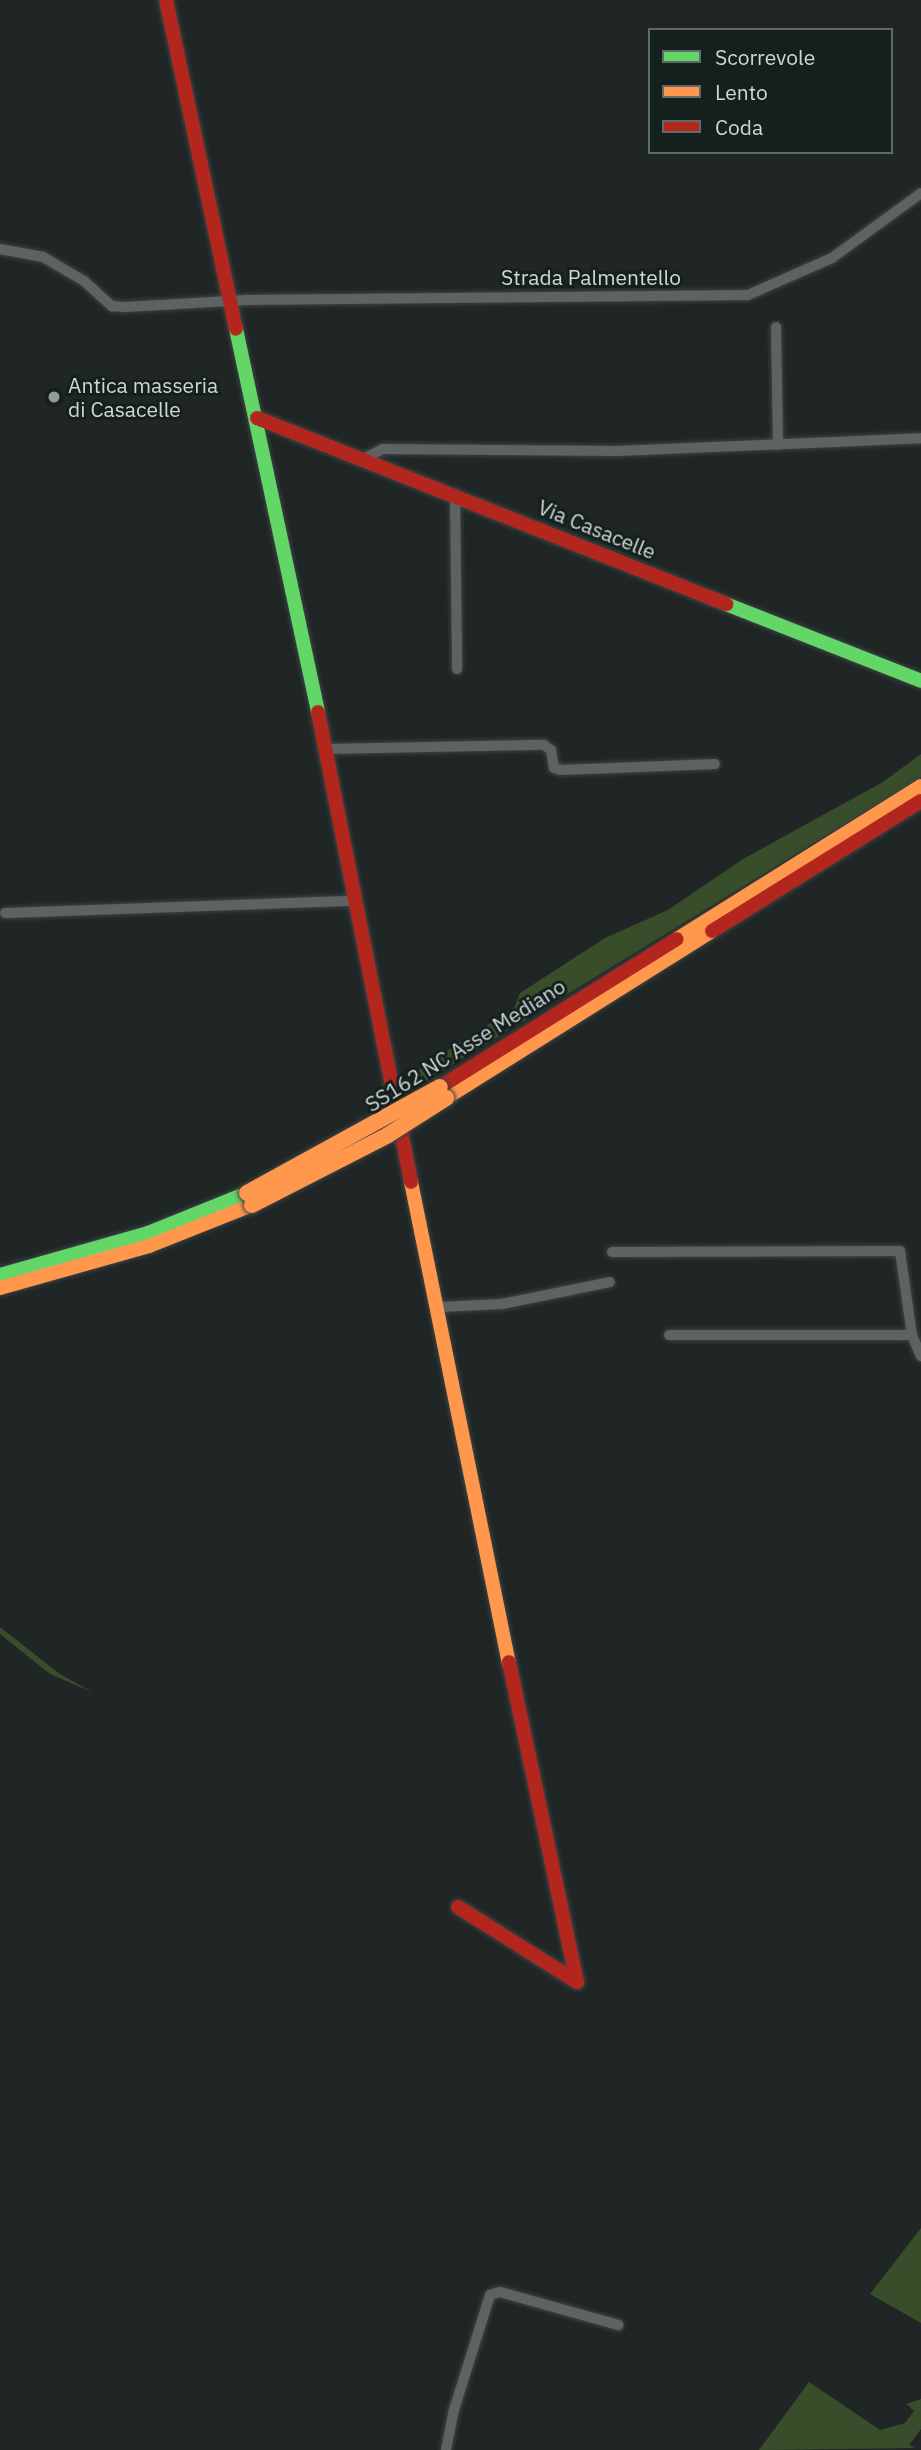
<!DOCTYPE html>
<style>
body{margin:0}
#map{position:relative;width:921px;height:2450px;overflow:hidden;background:#202626;font-family:"IBM Plex Sans",sans-serif}
div>[style]{position:absolute}
.green>*{inset:0;background:#384e2a}
.roads{filter:drop-shadow(0 0 2px #3d4343) drop-shadow(0 0 2px #3d4343)}
.street>*{height:10px;margin:-5px;padding:0 5px;transform-origin:5px;border-radius:5px;background:#5d6262}
.fast>*{height:14px;margin:-7px;padding:0 7px;transform-origin:7px;border-radius:7px;background:#63d668}
.slow>*{height:14px;margin:-7px;padding:0 7px;transform-origin:7px;border-radius:7px;background:#ff974d}
.jam>*{height:14px;margin:-7px;padding:0 7px;transform-origin:7px;border-radius:7px;background:#b3261e}
.bridges{filter:drop-shadow(0 0 2px #3d4343) drop-shadow(0 0 2px #3d4343)}
.slow-bridge>*{height:16px;margin:-8px;padding:0 8px;transform-origin:8px;border-radius:8px;background:#ff974d}
.dots>*{width:19px;height:19px;translate:-50% -50%;box-sizing:border-box;border:4px solid #14201e;border-radius:50%}
span{translate:-50% -50%;white-space:nowrap;text-align:center;line-height:1.15;-webkit-text-stroke:6px #14201e;paint-order:stroke}
.street-label{font-size:21px;color:#cfd7d6}
.poi-label{font-size:21px;color:#cfd7d6}
.left{translate:0 -50%;text-align:left}
.legend{position:absolute;left:648px;top:28px;width:245px;height:126px;box-sizing:border-box;background:#14201e;border:2px solid #5f6968;margin:0;padding:9px 12px;list-style:none;font-size:21px;color:#cfd7d6}
.legend li{display:flex;align-items:center;gap:14px;height:35px}
.legend b{width:35px;border:2px solid #5f6968}
</style>
<div id="map">
<div class="green">
<i style="clip-path:polygon(921px 754px,921px 777px,413px 1089px,413px 1076px,422px 1067px,514px 1008px,520px 993px,605px 938px,668px 910px,743px 859px,883px 782px)"></i>
<i style="clip-path:polygon(0 1627px,60px 1674px,94px 1693px,50px 1674px,0 1634px)"></i>
<i style="clip-path:polygon(921px 2228px,921px 2323px,870px 2294px)"></i>
<i style="clip-path:polygon(809px 2382px,880px 2430px,905px 2423px,914px 2411px,906px 2404px,921px 2399px,921px 2429px,909px 2445px,915px 2448px,759px 2450px)"></i>
</div>
<div class="roads">
<div class="street">
<i style="left:0;top:249px;width:44px;rotate:10.5deg"></i>
<i style="left:43px;top:257px;width:48px;rotate:30.3deg"></i>
<i style="left:84px;top:281px;width:38px;rotate:42deg"></i>
<i style="left:112px;top:306px;width:13px;rotate:4deg"></i>
<i style="left:125px;top:307px;width:122px;rotate:-3.3deg"></i>
<i style="left:247px;top:300px;width:501px;rotate:-0.57deg"></i>
<i style="left:748px;top:295px;width:92px;rotate:-23.8deg"></i>
<i style="left:832px;top:258px;width:110px;rotate:-36.1deg"></i>
<i style="left:776px;top:327px;width:118px;rotate:89deg"></i>
<i style="left:365px;top:458px;width:20px;rotate:-27deg"></i>
<i style="left:383px;top:449px;width:234px;rotate:0.5deg"></i>
<i style="left:617px;top:451px;width:304px;rotate:-2.4deg"></i>
<i style="left:455px;top:494px;width:175px;rotate:89.3deg"></i>
<i style="left:326px;top:749px;width:218px;rotate:-1.1deg"></i>
<i style="left:544px;top:745px;width:9px;rotate:36deg"></i>
<i style="left:551px;top:750px;width:18px;rotate:81deg"></i>
<i style="left:554px;top:768px;width:7px;rotate:16deg"></i>
<i style="left:561px;top:770px;width:154px;rotate:-2.2deg"></i>
<i style="left:5px;top:913px;width:351px;rotate:-2deg"></i>
<i style="left:612px;top:1252px;width:288px;rotate:-0.2deg"></i>
<i style="left:900px;top:1251px;width:85px;rotate:81.9deg"></i>
<i style="left:912px;top:1335px;width:23px;rotate:67deg"></i>
<i style="left:439px;top:1307px;width:63px;rotate:-2.7deg"></i>
<i style="left:502px;top:1304px;width:110px;rotate:-11.5deg"></i>
<i style="left:669px;top:1335px;width:243px"></i>
<i style="left:446px;top:2450px;width:38px;rotate:-79deg"></i>
<i style="left:453px;top:2413px;width:124px;rotate:-72.6deg"></i>
<i style="left:490px;top:2295px;width:10px;rotate:-17deg"></i>
<i style="left:500px;top:2292px;width:123px;rotate:15.6deg"></i>
</div>
<div class="fast">
<i style="left:236px;top:329px;width:392px;rotate:77.9deg"></i>
<i style="left:726px;top:604px;width:210px;rotate:21.5deg"></i>
<i style="left:0;top:1275px;width:154px;rotate:-15.8deg"></i>
<i style="left:148px;top:1233px;width:107px;rotate:-22deg"></i>
</div>
<div class="slow">
<i style="left:677px;top:939px;width:288px;rotate:-32.1deg"></i>
<i style="left:446px;top:1098px;width:314px;rotate:-32.1deg"></i>
<i style="left:411px;top:1182px;width:490px;rotate:78.5deg"></i>
<i style="left:0;top:1288px;width:155px;rotate:-15.7deg"></i>
<i style="left:149px;top:1246px;width:111px;rotate:-21.7deg"></i>
</div>
<div class="jam">
<i style="left:166px;top:0;width:336px;rotate:78deg"></i>
<i style="left:257px;top:418px;width:505px;rotate:21.63deg"></i>
<i style="left:318px;top:712px;width:479px;rotate:78.8deg"></i>
<i style="left:712px;top:931px;width:246px;rotate:-31.9deg"></i>
<i style="left:440px;top:1087px;width:279px;rotate:-32deg"></i>
<i style="left:458px;top:1907px;width:141px;rotate:32.2deg"></i>
<i style="left:577px;top:1982px;width:327px;rotate:-102deg"></i>
</div>
</div>
<div class="bridges">
<div class="slow-bridge">
<i style="left:247px;top:1193px;width:220px;rotate:-28.8deg"></i>
<i style="left:252px;top:1205px;width:153px;rotate:-27.2deg"></i>
<i style="left:388px;top:1135px;width:69px;rotate:-32.5deg"></i>
</div>
</div>
<div class="dots">
<i style="left:54px;top:397px;background:#929998"></i>
</div>
<div class="street-label">
<span style="left:591px;top:277px">Strada Palmentello</span>
<span style="left:597px;top:529px;rotate:22deg">Via Casacelle</span>
<span style="left:465px;top:1045px;rotate:-32deg">SS162 NC Asse Mediano</span>
</div>
<div class="poi-label">
<span class="left" style="left:68px;top:397px">Antica masseria<br>di Casacelle</span>
</div>
<ul class="legend">
<li><b style="height:9px;background:#63d668"></b>Scorrevole</li>
<li><b style="height:9px;background:#ff974d"></b>Lento</li>
<li><b style="height:9px;background:#b3261e"></b>Coda</li>
</ul>
</div>
